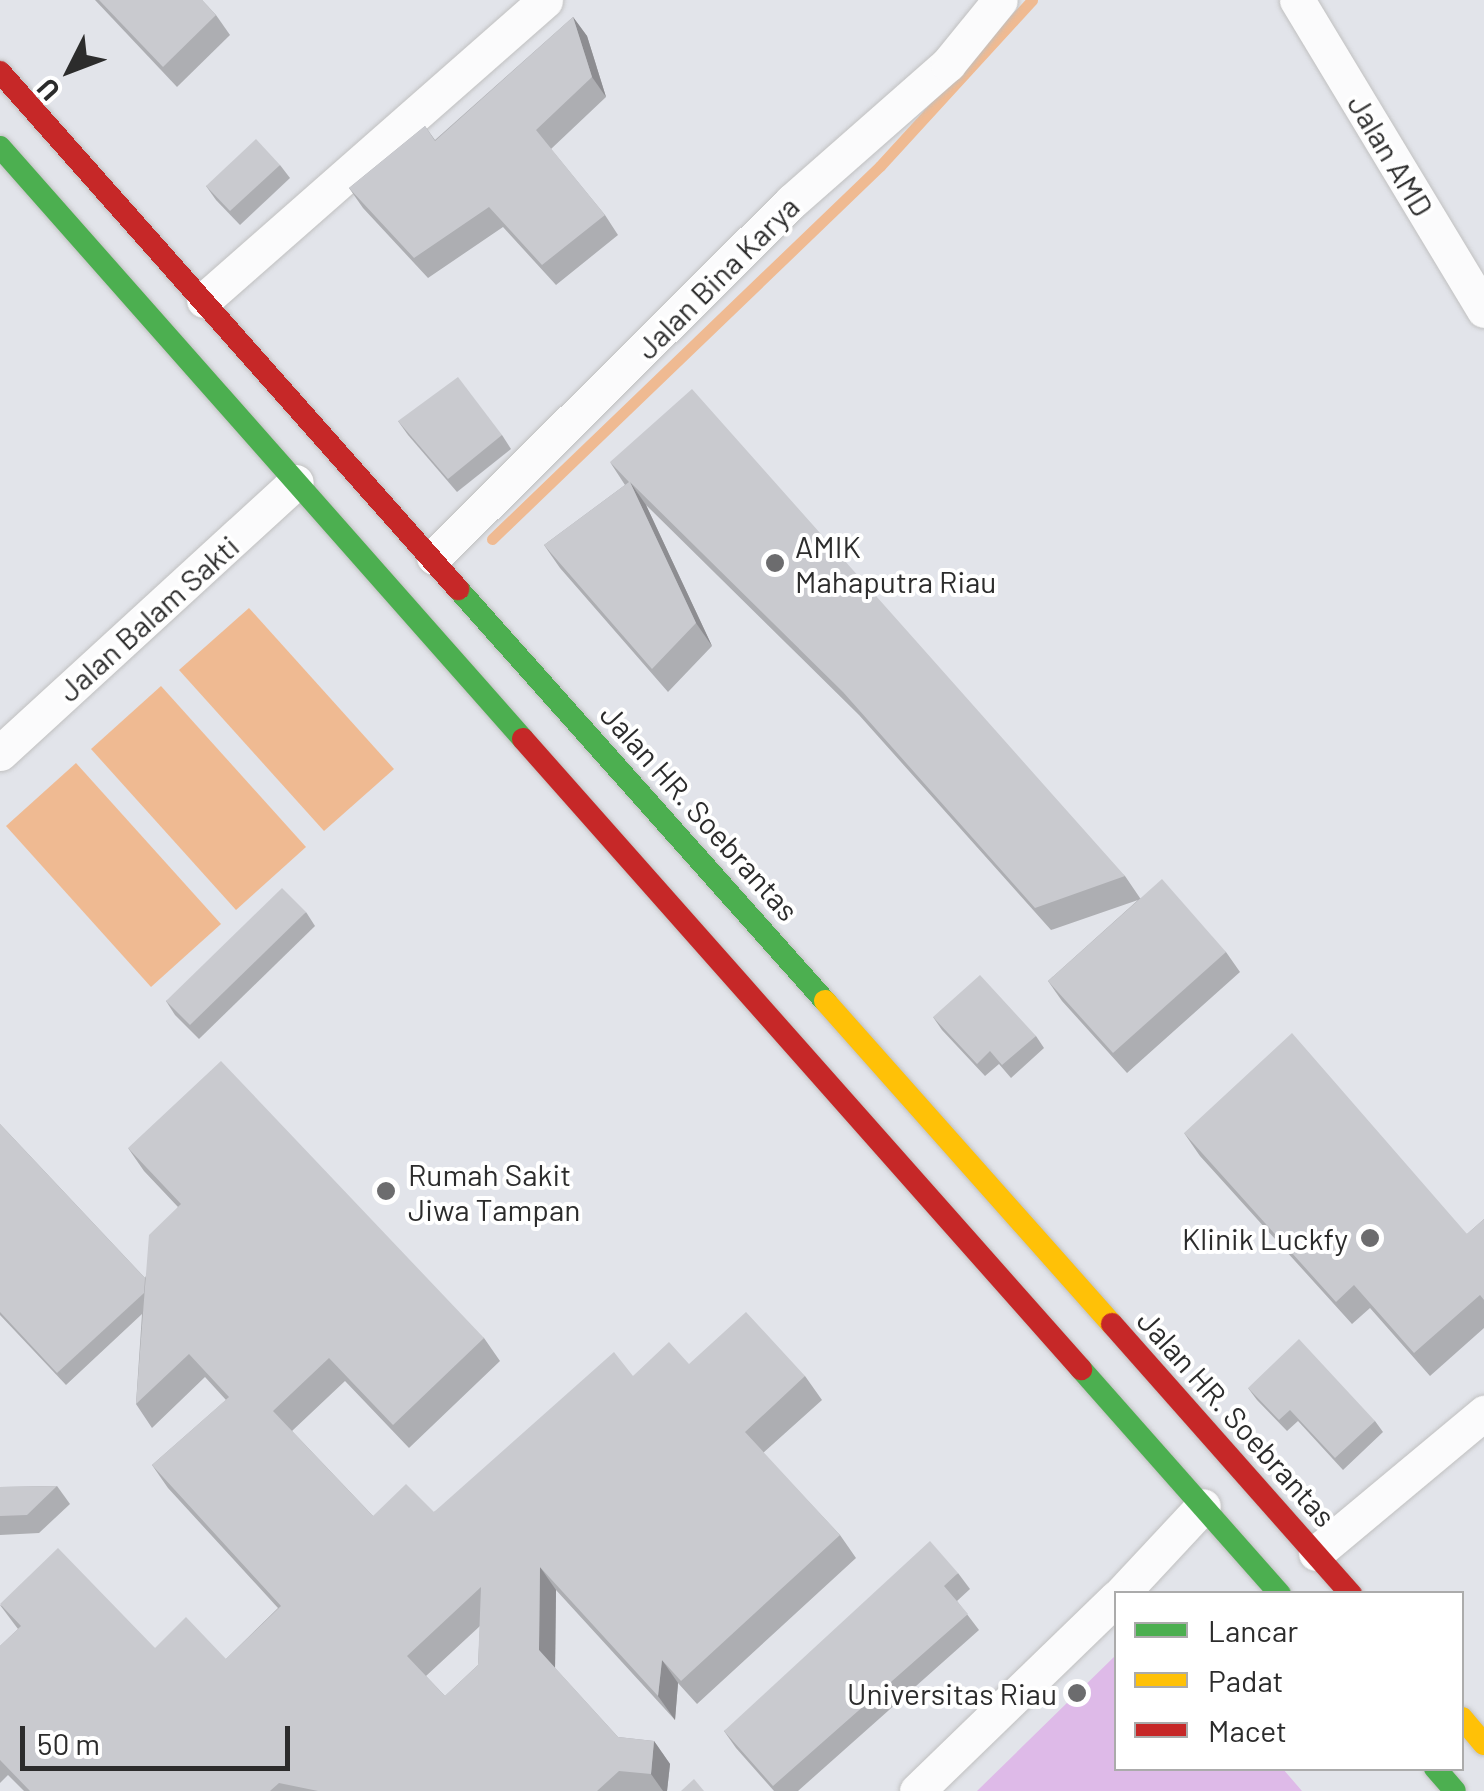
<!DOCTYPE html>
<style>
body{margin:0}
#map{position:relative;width:1484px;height:1791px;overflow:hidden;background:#e2e4ea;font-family:Barlow,sans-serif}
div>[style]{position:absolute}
.green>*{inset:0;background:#debae8}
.water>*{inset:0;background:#efba92}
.stream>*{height:11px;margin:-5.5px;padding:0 5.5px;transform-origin:5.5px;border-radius:5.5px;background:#efba92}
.roads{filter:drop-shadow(0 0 2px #c0c0c0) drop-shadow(0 0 2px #c0c0c0)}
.street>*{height:35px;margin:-17.5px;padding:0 17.5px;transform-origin:17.5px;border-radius:17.5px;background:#fbfbfc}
.fast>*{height:22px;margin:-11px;padding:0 11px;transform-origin:11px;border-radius:11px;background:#4caf50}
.slow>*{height:22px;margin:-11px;padding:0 11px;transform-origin:11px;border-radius:11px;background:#ffc107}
.jam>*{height:22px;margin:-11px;padding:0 11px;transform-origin:11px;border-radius:11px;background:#c62828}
.wall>*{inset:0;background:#adaeb2}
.shaded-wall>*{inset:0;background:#8d8d91}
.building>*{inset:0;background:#c9cacf}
.dots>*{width:28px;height:28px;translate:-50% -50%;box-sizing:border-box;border:5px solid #fff;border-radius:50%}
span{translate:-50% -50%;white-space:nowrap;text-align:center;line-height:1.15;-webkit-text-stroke:8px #fff;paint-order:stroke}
.street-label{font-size:30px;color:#2c2c2c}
.poi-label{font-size:30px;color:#2c2c2c}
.left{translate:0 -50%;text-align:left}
.right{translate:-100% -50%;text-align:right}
.legend{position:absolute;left:1114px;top:1591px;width:350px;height:180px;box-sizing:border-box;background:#fff;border:2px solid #ababab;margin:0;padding:12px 18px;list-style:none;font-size:30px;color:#2c2c2c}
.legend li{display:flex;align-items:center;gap:20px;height:50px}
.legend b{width:50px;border:2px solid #ababab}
.north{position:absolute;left:20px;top:20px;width:100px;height:100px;-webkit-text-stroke:8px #fff;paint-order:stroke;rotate:228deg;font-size:28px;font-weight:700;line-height:40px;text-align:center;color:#2c2c2c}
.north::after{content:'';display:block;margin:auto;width:35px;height:45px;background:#2c2c2c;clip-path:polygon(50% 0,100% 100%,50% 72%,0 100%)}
.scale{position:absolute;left:20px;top:1726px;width:270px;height:45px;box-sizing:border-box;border:5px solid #2c2c2c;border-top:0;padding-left:12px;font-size:30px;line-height:35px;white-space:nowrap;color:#2c2c2c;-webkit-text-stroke:8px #fff;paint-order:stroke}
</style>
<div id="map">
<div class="green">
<i style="clip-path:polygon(1116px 1655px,1116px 1768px,1283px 1769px,1302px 1791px,977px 1791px)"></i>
</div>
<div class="water">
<i style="clip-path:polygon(249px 608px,394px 769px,324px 831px,179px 670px)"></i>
<i style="clip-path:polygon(161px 686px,306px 847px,236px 910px,91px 749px)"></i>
<i style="clip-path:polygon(76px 763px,221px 924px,151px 987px,6px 826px)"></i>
</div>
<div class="stream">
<i style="left:492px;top:539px;width:538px;rotate:-43.87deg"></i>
<i style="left:880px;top:166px;width:225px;rotate:-47.5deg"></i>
</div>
<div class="roads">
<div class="street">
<i style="left:1297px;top:0;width:362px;rotate:58.9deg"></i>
<i style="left:204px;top:300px;width:454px;rotate:-41.3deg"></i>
<i style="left:434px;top:557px;width:505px;rotate:-44.84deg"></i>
<i style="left:792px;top:201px;width:208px;rotate:-41.3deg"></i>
<i style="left:948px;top:64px;width:82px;rotate:-50.9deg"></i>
<i style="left:0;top:753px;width:401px;rotate:-42.5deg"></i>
<i style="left:1316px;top:1553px;width:219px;rotate:-39.8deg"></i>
<i style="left:1121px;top:1594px;width:120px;rotate:-47deg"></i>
<i style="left:917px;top:1791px;width:277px;rotate:-44.1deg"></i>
</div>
<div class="fast">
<i style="left:0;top:147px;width:790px;rotate:48.54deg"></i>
<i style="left:458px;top:589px;width:552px;rotate:48.31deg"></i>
<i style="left:1081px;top:1369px;width:300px;rotate:48.5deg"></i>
<i style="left:1435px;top:1768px;width:30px;rotate:49deg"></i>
</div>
<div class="slow">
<i style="left:825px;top:1001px;width:432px;rotate:48.4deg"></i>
<i style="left:1462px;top:1718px;width:34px;rotate:50deg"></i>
</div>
<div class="jam">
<i style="left:0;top:72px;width:691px;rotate:48.46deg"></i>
<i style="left:523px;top:739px;width:842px;rotate:48.47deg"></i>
<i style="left:1112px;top:1324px;width:361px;rotate:48.5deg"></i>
</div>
</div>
<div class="wall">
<i style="clip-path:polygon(95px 0,202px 0,216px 15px,230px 35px,177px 87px)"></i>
<i style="clip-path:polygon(573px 17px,587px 36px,606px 97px,551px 149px,605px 215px,618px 235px,556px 285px,503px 227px,428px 278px,363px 208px,349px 188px,425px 126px,435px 140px)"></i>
<i style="clip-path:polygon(280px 165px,290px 178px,240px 225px,216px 200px,206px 186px)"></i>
<i style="clip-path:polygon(398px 421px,502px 435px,511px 449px,457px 492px,408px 435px)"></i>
<i style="clip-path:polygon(610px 462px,1125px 876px,1140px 898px,1226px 952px,1240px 972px,1127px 1073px,1062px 1001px,1048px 981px,1138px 900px,1051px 930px,859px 715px,646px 505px,712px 646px,668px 692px,560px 568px,544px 545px,625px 485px)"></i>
<i style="clip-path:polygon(306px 912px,315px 926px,199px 1039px,175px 1015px,166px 1001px)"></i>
<i style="clip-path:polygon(933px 1017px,1036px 1036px,1044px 1048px,1011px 1078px,999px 1064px,985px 1076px,942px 1030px)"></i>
<i style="clip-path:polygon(evenodd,0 1124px,145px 1278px,178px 1207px,144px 1171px,128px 1148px,484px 1338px,500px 1361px,409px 1448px,345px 1381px,292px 1431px,373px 1516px,434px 1512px,633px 1376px,689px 1364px,805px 1376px,822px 1400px,763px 1453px,840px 1535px,856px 1558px,697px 1704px,678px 1683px,675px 1720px,556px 1590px,555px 1668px,618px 1737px,654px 1741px,670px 1764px,667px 1791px,24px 1791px,8px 1775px,0 1783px,0 1646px,18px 1629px,0 1605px,155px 1648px,226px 1659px,278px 1608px,168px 1488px,152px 1465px,226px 1400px,205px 1377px,152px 1428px,136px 1404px,142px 1314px,66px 1385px,0 1315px,0 1124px,480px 1626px,478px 1665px,445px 1696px,426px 1676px,480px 1626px)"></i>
<i style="clip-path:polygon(1184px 1133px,1467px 1234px,1484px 1219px,1484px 1328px,1430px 1376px,1370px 1308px,1352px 1324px,1200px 1156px)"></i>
<i style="clip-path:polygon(1248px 1388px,1375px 1421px,1383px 1432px,1343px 1470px,1298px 1421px,1287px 1431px,1257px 1400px)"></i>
<i style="clip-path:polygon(57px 1486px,70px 1504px,39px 1533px,0 1535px,0 1487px)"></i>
<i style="clip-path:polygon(958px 1573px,970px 1589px,957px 1601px,979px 1630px,798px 1791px,774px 1791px,736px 1748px,724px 1731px)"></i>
</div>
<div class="shaded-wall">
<i style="clip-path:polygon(573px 17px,587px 36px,606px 97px,592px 77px)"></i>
<i style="clip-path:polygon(630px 482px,646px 505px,712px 646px,696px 623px)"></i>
<i style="clip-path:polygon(540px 1567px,556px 1590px,555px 1673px,539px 1650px)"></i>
<i style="clip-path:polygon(662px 1660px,678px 1683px,675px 1720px,658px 1696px)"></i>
<i style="clip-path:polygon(654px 1741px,670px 1764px,667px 1791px,663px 1791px,651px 1774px)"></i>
</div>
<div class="building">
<i style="clip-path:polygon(99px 0,202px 0,216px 15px,163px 67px)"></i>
<i style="clip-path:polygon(573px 17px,592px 77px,536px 130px,605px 215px,542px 265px,489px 207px,414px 258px,349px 188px,425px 126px,435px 141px)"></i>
<i style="clip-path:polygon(256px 139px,280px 165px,230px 211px,206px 186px)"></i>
<i style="clip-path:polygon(458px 377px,502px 435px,448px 479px,398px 421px)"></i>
<i style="clip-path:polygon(692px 389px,1125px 876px,1035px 908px,843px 692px,630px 482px,696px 623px,652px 669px,544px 545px,629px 482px,610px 462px)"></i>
<i style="clip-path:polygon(1162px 879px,1226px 952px,1113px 1053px,1048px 981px)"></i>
<i style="clip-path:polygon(282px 888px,306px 912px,190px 1025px,166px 1001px)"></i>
<i style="clip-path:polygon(980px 975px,1036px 1036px,1002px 1065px,990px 1051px,977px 1064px,933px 1017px)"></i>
<i style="clip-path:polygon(1292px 1033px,1467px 1234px,1484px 1219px,1484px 1300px,1480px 1295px,1414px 1353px,1354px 1285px,1336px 1302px,1184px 1133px)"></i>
<i style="clip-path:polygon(evenodd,221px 1061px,484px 1338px,393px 1425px,329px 1358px,273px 1411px,373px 1516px,406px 1484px,434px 1512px,614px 1352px,633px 1376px,669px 1342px,689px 1364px,746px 1312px,805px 1376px,745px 1432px,840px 1535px,681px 1681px,662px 1660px,658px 1696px,540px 1567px,539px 1650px,618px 1737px,654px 1741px,651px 1774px,619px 1771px,597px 1791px,318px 1791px,279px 1783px,270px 1791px,30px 1791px,0 1760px,0 1646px,21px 1626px,0 1604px,58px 1548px,155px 1648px,186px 1617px,226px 1659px,281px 1606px,152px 1465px,229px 1397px,189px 1354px,136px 1404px,149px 1235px,181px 1204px,128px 1148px,221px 1061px,481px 1587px,478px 1665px,445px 1696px,407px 1656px,481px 1587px)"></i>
<i style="clip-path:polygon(0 1124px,145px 1278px,144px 1293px,57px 1373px,0 1312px)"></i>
<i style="clip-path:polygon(1299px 1339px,1375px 1421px,1335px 1458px,1290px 1410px,1279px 1420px,1248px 1388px)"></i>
<i style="clip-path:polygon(57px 1486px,27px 1515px,0 1516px,0 1487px)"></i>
<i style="clip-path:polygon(930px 1541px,958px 1573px,944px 1586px,968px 1614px,773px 1786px,724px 1731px)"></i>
<i style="clip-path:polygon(694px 1779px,704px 1791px,681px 1791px)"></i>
</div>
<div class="dots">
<i style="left:775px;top:563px;background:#6c6c6e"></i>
<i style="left:386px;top:1191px;background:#6c6c6e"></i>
<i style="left:1370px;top:1238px;background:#6c6c6e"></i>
<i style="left:1077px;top:1693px;background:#6c6c6e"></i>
</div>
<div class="street-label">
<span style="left:1391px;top:155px;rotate:59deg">Jalan AMD</span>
<span style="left:717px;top:277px;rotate:-45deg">Jalan Bina Karya</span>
<span style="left:148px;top:618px;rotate:-42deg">Jalan Balam Sakti</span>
<span style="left:700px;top:812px;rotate:48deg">Jalan HR. Soebrantas</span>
<span style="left:1237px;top:1418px;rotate:48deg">Jalan HR. Soebrantas</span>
</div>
<div class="poi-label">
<span class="left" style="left:795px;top:563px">AMIK<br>Mahaputra Riau</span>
<span class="left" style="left:408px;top:1191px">Rumah Sakit<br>Jiwa Tampan</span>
<span class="right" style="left:1348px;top:1238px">Klinik Luckfy</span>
<span class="right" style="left:1057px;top:1693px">Universitas Riau</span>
</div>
<ul class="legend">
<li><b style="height:12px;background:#4caf50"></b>Lancar</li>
<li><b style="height:12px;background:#ffc107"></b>Padat</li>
<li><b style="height:12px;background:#c62828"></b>Macet</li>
</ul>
<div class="north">U</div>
<div class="scale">50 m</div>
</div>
